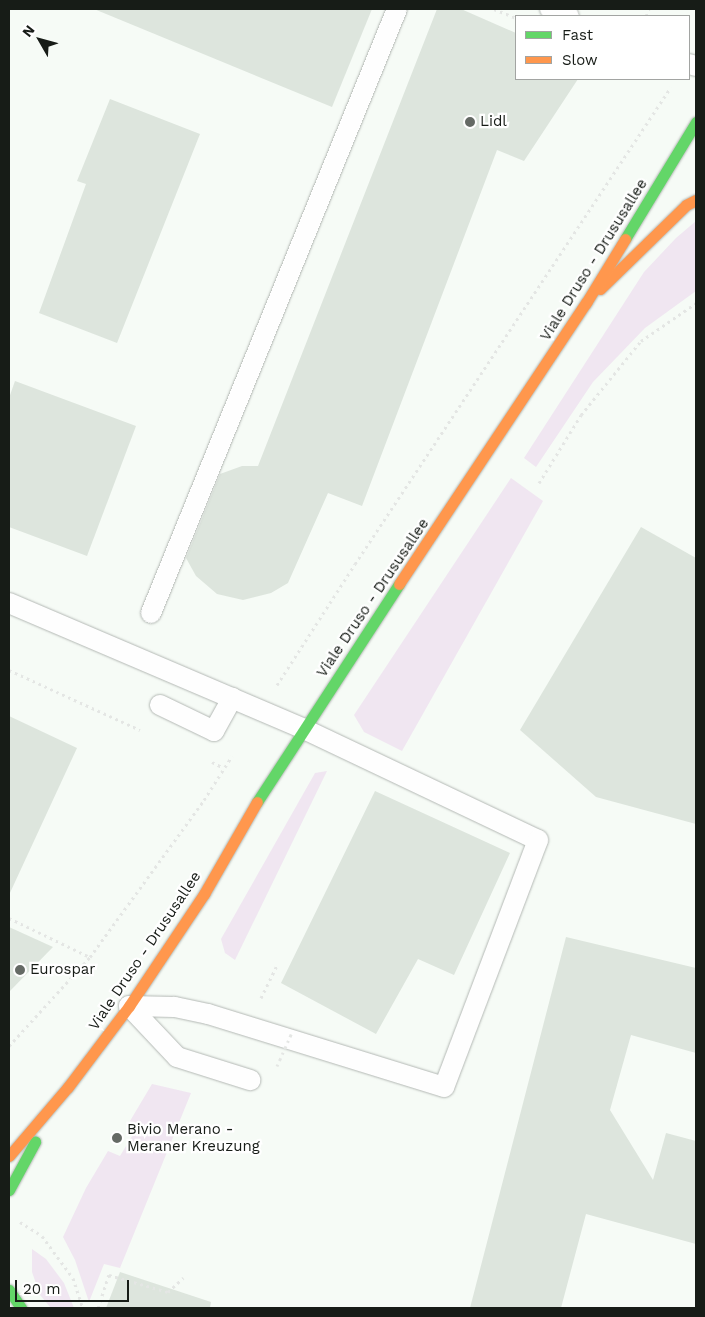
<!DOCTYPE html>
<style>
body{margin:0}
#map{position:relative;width:705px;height:1317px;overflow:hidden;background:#f6fbf6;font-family:"Work Sans",sans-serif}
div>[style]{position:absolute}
.green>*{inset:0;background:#f0e6f1}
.building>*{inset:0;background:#dde5dd}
.path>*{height:3px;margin-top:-1.5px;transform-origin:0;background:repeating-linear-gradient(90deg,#e4e6e4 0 2.5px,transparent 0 6.5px)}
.roads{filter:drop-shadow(0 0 1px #b3b8b4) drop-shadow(0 0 1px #b3b8b4)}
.lane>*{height:20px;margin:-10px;padding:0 10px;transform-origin:10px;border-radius:10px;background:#fefefe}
.fast>*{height:11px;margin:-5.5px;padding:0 5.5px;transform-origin:5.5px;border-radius:5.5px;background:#63d668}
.slow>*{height:11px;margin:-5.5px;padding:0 5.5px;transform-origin:5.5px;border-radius:5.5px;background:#ff974d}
.path-bridge>*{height:3px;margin-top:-1.5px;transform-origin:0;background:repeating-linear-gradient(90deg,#e4e6e4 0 2.5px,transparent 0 6.5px)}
.dots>*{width:14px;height:14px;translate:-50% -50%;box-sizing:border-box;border:2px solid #fff;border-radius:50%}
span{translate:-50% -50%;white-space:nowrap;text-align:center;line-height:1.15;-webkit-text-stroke:4.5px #fff;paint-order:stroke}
.poi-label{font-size:15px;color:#171c17}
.left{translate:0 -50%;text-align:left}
.street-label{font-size:15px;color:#171c17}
.frame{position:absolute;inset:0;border:10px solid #171c17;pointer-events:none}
.legend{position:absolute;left:515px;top:15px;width:175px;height:65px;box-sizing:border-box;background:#fff;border:1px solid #a2a4a2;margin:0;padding:6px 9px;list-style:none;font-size:15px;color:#171c17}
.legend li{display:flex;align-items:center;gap:10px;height:25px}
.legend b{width:25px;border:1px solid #a2a4a2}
.north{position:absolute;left:15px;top:15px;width:50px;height:50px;-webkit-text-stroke:4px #fff;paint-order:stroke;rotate:308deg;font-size:14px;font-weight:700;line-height:20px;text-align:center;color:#171c17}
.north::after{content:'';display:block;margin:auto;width:18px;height:22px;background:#171c17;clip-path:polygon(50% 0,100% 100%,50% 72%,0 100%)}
.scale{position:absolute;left:15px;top:1280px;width:114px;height:22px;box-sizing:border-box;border:2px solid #171c17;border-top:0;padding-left:6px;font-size:15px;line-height:18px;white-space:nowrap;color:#171c17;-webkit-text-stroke:4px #fff;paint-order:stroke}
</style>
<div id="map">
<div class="green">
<i style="clip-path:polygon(696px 221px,696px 291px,645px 328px,593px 382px,536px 467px,524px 458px,644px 272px,676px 238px)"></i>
<i style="clip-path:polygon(511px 478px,543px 501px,402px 751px,364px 732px,354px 715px)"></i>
<i style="clip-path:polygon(327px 771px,235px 960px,225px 953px,221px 939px,315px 773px)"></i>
<i style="clip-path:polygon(152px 1084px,191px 1093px,120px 1268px,104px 1264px,89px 1302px,75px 1260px,63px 1237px,86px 1188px,108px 1151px,120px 1156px,137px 1128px,130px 1121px)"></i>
<i style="clip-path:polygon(32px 1249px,46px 1259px,64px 1283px,74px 1308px,51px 1308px,40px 1295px,32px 1272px)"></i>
</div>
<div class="building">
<i style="clip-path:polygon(94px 9px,372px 9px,332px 107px)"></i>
<i style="clip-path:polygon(437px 9px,461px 9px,516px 33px,516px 79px,578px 79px,524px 161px,497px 150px,362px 506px,328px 493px,288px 583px,271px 593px,243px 600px,217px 594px,196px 576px,186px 558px,220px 474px,242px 466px,258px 466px)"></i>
<i style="clip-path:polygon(110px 99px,200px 134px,117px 343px,39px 313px,86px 184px,77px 181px)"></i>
<i style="clip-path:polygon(15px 381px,136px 426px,87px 556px,9px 527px,9px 398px)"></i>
<i style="clip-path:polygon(641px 527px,696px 558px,696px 824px,596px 797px,520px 730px)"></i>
<i style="clip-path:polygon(9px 716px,77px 748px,9px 895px)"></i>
<i style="clip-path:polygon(375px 791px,510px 853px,454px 975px,418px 959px,376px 1034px,281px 983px)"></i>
<i style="clip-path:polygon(9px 927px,53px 947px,9px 992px)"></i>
<i style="clip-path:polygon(566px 937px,696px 968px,696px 1053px,631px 1035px,610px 1110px,653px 1180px,666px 1133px,696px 1141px,696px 1244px,586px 1214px,561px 1308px,470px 1308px)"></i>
<i style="clip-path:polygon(120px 1272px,211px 1302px,210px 1308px,106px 1308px)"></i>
</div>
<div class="path">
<i style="left:494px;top:9px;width:24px;rotate:22deg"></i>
<i style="left:646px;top:16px;width:8px;rotate:-67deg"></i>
<i style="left:539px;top:483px;width:80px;rotate:-58.3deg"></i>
<i style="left:581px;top:415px;width:95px;rotate:-51deg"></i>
<i style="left:641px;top:341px;width:67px;rotate:-34.6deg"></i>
<i style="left:9px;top:670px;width:144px;rotate:24.6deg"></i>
<i style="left:277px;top:685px;width:144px;rotate:-57.2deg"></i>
<i style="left:355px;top:564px;width:572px;rotate:-56.48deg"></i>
<i style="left:212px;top:762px;width:13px;rotate:27deg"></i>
<i style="left:9px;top:918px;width:90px;rotate:25.7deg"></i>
<i style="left:261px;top:998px;width:37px;rotate:-64deg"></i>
<i style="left:9px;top:1046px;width:120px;rotate:-47.7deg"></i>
<i style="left:90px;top:957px;width:194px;rotate:-54deg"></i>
<i style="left:204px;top:800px;width:52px;rotate:-57.5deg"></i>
<i style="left:20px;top:1222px;width:26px;rotate:32deg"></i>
<i style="left:42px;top:1236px;width:52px;rotate:53.6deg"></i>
<i style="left:73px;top:1278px;width:32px;rotate:72deg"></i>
<i style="left:98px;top:1308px;width:35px;rotate:-72deg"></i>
<i style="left:109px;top:1275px;width:61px;rotate:16.1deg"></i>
<i style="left:168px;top:1292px;width:21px;rotate:-43deg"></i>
</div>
<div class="roads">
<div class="lane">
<i style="left:550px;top:9px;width:20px;rotate:20deg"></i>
<i style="left:689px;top:64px;width:7px;rotate:16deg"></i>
<i style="left:9px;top:603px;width:321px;rotate:23.1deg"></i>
<i style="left:304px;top:729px;width:259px;rotate:25.4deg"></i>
<i style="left:538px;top:840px;width:264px;rotate:110.8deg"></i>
<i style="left:444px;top:1087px;width:247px;rotate:-162.8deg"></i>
<i style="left:208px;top:1014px;width:35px;rotate:-168deg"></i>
<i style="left:174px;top:1007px;width:45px;rotate:-178.7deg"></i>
<i style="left:151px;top:613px;width:652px;rotate:-67.84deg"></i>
<i style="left:160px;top:705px;width:60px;rotate:25.7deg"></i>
<i style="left:214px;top:731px;width:38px;rotate:-61deg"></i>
<i style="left:129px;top:1006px;width:70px;rotate:46.7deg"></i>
<i style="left:177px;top:1057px;width:77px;rotate:17.5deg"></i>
</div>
<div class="fast">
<i style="left:625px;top:239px;width:137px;rotate:-58.7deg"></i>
<i style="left:257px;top:802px;width:260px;rotate:-56.9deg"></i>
<i style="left:9px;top:1190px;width:55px;rotate:-61.6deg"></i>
<i style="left:9px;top:1290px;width:22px;rotate:56deg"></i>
</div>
<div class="slow">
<i style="left:600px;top:289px;width:120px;rotate:-44.3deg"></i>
<i style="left:686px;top:205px;width:11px;rotate:-27deg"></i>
<i style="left:399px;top:584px;width:338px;rotate:-56.4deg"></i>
<i style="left:586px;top:303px;width:75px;rotate:-58.6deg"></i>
<i style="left:9px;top:1156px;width:91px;rotate:-49.5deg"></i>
<i style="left:68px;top:1087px;width:101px;rotate:-53deg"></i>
<i style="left:129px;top:1006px;width:135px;rotate:-56.2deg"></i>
<i style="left:204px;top:894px;width:106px;rotate:-60.1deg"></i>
</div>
</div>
<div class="path-bridge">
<i style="left:277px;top:1066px;width:37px;rotate:-66deg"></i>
</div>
<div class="dots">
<i style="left:470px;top:122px;background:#656a65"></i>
<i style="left:20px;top:970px;background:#656a65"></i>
<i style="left:117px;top:1138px;background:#656a65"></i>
</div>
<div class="poi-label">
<span class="left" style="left:480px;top:122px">Lidl</span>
<span class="left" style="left:30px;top:970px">Eurospar</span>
<span class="left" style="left:127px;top:1138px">Bivio Merano -<br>Meraner Kreuzung</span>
</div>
<div class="street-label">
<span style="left:594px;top:260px;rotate:-58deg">Viale Druso - Drususallee</span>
<span style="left:373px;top:598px;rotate:-56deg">Viale Druso - Drususallee</span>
<span style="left:145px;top:951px;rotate:-56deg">Viale Druso - Drususallee</span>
</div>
<div class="frame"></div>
<ul class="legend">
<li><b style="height:6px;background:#63d668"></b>Fast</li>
<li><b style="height:6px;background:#ff974d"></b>Slow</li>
</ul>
<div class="north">N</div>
<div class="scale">20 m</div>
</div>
